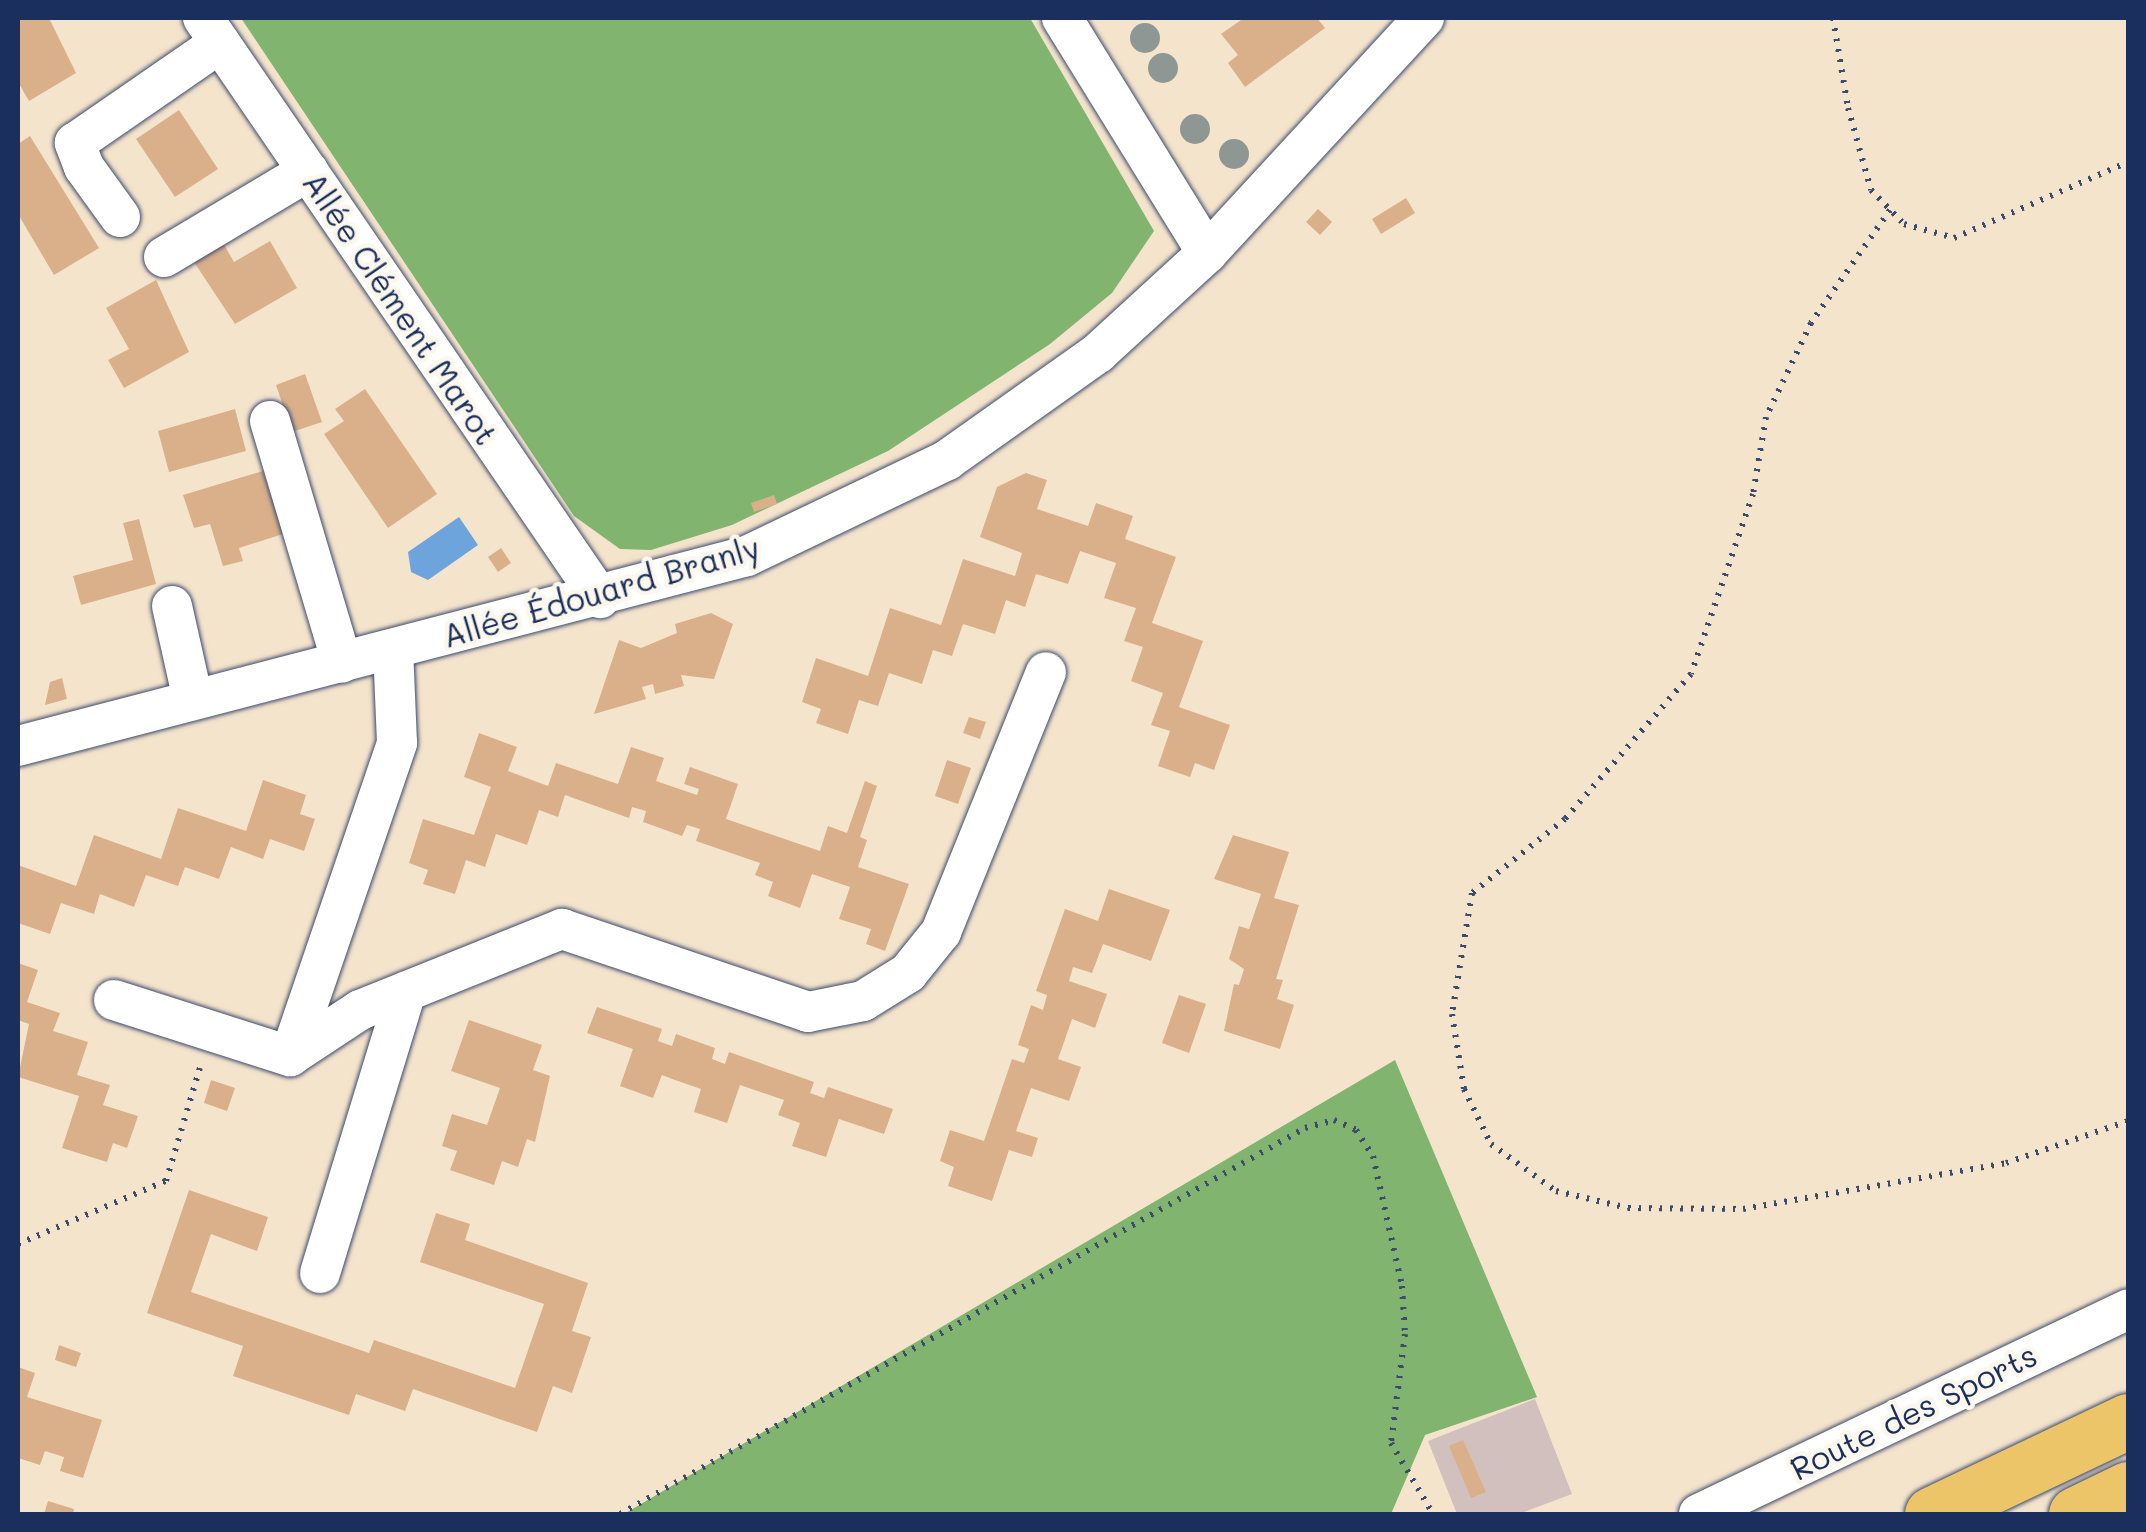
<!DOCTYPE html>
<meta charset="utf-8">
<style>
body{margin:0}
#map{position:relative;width:2146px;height:1532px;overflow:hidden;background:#f5e4cc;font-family:Mali,sans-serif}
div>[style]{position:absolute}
.industrial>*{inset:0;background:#d1c0bd}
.forest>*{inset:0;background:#80b46f}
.water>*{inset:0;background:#6da4db}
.building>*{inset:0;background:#dab08b}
.path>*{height:6px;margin-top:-3px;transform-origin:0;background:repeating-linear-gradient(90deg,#3c4a6e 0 2.5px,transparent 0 10.5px)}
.roads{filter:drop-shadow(0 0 2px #3c4a6e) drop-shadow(0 0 2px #3c4a6e)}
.minor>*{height:40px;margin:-20px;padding:0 20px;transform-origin:20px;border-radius:20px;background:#fff}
.highway>*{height:55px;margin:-27.5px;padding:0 27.5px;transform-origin:27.5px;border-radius:27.5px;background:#edc569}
.trees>*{width:30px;height:30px;margin:-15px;border-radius:50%;background:#8f9794}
span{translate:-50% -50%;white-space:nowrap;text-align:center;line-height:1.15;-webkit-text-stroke:9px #fbf7ec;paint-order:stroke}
.street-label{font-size:32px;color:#1b2f5e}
.frame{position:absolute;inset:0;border:20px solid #1b2f5e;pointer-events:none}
</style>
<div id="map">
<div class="industrial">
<i style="clip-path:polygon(1535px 1399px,1572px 1494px,1519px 1514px,1457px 1514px,1428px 1441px)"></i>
</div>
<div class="forest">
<i style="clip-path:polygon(241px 18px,1030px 18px,1154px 231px,1112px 293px,1050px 344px,888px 451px,732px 525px,651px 550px,620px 549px,574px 516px)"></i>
<i style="clip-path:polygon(1395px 1060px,1537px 1397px,1425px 1435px,1391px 1514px,624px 1514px)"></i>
</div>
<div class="water">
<i style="clip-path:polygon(459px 517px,478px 545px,428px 580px,411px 572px,408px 552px)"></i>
</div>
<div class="building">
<i style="clip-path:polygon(18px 18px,49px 18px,76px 73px,29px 101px,18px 82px)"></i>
<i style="clip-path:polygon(1244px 18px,1317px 18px,1325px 28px,1245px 87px,1228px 63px,1238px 55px,1221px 34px)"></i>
<i style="clip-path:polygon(179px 110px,218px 169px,175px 197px,136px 139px)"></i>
<i style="clip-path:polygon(30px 136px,99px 248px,54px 275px,18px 214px,18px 144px)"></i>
<i style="clip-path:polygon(1406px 198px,1415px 213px,1381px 234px,1372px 219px)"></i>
<i style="clip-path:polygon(1318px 209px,1332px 222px,1320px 235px,1306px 222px)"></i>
<i style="clip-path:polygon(222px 241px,234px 262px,270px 241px,297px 288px,235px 324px,192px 259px)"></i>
<i style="clip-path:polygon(156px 280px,189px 352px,124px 388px,108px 360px,129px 349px,106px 308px)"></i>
<i style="clip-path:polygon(305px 374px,322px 422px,292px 432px,276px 385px)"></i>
<i style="clip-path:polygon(365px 389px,437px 494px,388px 528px,324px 434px,344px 421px,335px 409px)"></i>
<i style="clip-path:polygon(235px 409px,246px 451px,169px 472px,158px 431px)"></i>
<i style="clip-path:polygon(263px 471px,283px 534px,239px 548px,243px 561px,223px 566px,210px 524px,194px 528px,183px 495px)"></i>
<i style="clip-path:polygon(1026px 473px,1047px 480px,1037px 509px,1088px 526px,1096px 503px,1133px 516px,1125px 539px,1176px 557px,1152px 623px,1203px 641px,1179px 707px,1230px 725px,1214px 770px,1195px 763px,1190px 777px,1158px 766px,1170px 731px,1151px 725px,1163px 693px,1131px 681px,1143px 647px,1124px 641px,1136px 608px,1104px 598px,1116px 563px,1080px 551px,1068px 584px,1036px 574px,1025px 607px,1006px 600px,995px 634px,963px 624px,952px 656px,933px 650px,922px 684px,889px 673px,878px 706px,859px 700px,848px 734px,816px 723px,821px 709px,802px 702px,816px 658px,868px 676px,890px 608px,941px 625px,963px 559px,1015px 576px,1022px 553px,980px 537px,997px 487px)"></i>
<i style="clip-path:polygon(774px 495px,777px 504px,754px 512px,751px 503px)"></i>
<i style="clip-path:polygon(139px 519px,156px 584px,81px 605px,73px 576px,133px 560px,123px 523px)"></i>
<i style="clip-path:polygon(501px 548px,511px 563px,498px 572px,488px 557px)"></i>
<i style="clip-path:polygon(711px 613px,733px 624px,714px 679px,681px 675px,684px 686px,655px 694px,653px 684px,642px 687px,646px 699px,594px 714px,619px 640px,641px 648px,677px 633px,675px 624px)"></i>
<i style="clip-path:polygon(62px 678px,67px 699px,45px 705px,50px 682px)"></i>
<i style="clip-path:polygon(969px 717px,986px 722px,980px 739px,963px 733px)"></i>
<i style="clip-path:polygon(479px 733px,517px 747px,508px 771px,548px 786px,556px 763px,618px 784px,631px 747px,664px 758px,656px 781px,697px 795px,699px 789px,684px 784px,690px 767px,738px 784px,726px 819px,820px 851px,828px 826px,847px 833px,865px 781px,877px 786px,860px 837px,867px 840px,858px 867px,909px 884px,885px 951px,866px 944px,871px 929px,839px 919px,850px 887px,812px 874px,800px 908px,768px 896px,773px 882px,755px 875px,760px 863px,696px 841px,700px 829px,687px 825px,682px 836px,643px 822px,646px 811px,632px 807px,629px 818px,565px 795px,558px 817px,539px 810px,527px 845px,496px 834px,485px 867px,466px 860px,455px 894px,423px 884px,428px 870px,409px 863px,423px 819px,474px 835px,491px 787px,464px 777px)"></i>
<i style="clip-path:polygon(947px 760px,971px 768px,958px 804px,935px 796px)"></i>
<i style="clip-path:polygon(263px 780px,306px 795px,300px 814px,315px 819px,304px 851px,270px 839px,263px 859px,231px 847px,219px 879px,185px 867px,178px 886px,146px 875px,134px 907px,100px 894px,94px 914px,61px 903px,50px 934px,18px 923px,18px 865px,76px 886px,94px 835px,161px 859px,178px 808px,246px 831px)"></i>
<i style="clip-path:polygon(1233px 835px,1289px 852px,1274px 898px,1299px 905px,1276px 979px,1283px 980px,1277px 999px,1294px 1005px,1280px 1049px,1224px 1031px,1234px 984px,1239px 985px,1244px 969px,1229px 959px,1239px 926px,1249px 929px,1261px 894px,1214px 879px)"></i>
<i style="clip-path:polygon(1109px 889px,1170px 910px,1151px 961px,1103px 944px,1092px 973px,1073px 967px,1069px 981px,1107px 994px,1095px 1028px,1072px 1019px,1063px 1045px,1058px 1059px,1081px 1067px,1069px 1101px,1031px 1088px,1016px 1131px,1038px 1138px,1032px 1157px,1009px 1150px,992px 1201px,948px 1186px,954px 1167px,940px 1161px,950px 1130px,984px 1141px,1012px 1059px,1024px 1063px,1029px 1049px,1018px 1045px,1031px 1005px,1043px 1010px,1047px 995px,1036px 991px,1065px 909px,1098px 921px)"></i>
<i style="clip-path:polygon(18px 963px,38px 970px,27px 1002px,60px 1013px,53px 1031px,88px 1042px,77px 1075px,110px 1085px,103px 1105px,138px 1116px,127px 1148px,113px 1143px,107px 1162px,62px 1148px,79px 1096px,18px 1077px,29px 1024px,18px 1020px)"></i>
<i style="clip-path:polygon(1179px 995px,1206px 1004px,1189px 1053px,1162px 1043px)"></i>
<i style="clip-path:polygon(597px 1007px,662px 1029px,658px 1041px,672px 1046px,676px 1034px,715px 1048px,712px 1059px,725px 1064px,729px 1052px,814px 1082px,810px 1093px,824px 1098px,828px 1087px,893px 1109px,884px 1134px,839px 1119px,826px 1157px,792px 1146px,800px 1123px,778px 1115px,784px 1100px,740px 1085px,727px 1123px,694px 1112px,701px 1089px,675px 1080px,662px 1075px,653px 1098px,620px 1086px,633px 1049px,587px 1033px)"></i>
<i style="clip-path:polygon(469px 1020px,542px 1045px,533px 1070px,550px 1076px,535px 1142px,527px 1139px,518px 1167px,502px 1161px,494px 1185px,450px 1170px,457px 1151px,442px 1146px,452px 1114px,487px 1125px,500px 1088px,451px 1071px)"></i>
<i style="clip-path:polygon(211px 1080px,235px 1088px,227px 1111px,204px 1103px)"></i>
<i style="clip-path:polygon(189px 1190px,268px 1217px,257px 1251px,211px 1234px,191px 1292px,369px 1353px,374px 1340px,515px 1388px,544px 1304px,420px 1262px,436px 1213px,470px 1224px,465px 1240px,588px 1283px,572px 1331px,591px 1337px,572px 1393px,553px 1386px,537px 1432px,413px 1389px,405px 1411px,356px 1394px,349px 1415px,233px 1376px,243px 1346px,147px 1313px)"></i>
<i style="clip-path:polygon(59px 1345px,81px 1353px,76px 1367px,55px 1360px)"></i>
<i style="clip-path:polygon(18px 1367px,35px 1373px,27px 1397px,102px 1420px,83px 1478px,60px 1471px,64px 1457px,45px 1451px,40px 1465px,18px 1458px)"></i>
<i style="clip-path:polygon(1463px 1440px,1486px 1492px,1471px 1498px,1449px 1446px)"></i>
<i style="clip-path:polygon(48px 1501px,74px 1509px,73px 1514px,44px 1514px)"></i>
</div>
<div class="path">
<i style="left:1833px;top:18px;width:91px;rotate:80.5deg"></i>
<i style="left:1848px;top:108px;width:85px;rotate:74.3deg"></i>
<i style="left:1871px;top:190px;width:47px;rotate:45.9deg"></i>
<i style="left:1904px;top:224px;width:52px;rotate:15.6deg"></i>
<i style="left:1954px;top:238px;width:190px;rotate:-23.6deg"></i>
<i style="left:1890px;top:210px;width:138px;rotate:125deg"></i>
<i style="left:1811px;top:323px;width:104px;rotate:115.6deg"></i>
<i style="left:1766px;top:417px;width:78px;rotate:99.6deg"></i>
<i style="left:1753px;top:494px;width:190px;rotate:109deg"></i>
<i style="left:1691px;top:674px;width:192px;rotate:131deg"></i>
<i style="left:1565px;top:819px;width:119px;rotate:141.5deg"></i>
<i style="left:1472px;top:893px;width:123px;rotate:99.4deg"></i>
<i style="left:1452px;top:1014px;width:76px;rotate:80.9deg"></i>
<i style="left:1464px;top:1089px;width:61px;rotate:63.9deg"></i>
<i style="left:1491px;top:1144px;width:80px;rotate:35.9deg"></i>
<i style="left:1556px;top:1191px;width:74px;rotate:13.3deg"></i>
<i style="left:1628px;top:1208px;width:115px;rotate:0.5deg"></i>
<i style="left:1743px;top:1209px;width:267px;rotate:-9.9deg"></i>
<i style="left:2006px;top:1163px;width:129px;rotate:-19deg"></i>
<i style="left:18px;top:1244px;width:161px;rotate:-23.1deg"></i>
<i style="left:166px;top:1181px;width:118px;rotate:-73.3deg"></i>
<i style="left:620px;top:1514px;width:786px;rotate:-29.4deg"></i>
<i style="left:1305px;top:1128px;width:30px;rotate:-15deg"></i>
<i style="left:1334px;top:1120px;width:24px;rotate:24deg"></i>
<i style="left:1356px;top:1130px;width:31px;rotate:57deg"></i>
<i style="left:1373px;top:1156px;width:133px;rotate:77.4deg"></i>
<i style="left:1402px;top:1286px;width:48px;rotate:86.4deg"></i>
<i style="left:1405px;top:1334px;width:110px;rotate:97.3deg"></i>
<i style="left:1391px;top:1443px;width:82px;rotate:59.4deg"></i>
</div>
<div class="roads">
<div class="minor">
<i style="left:203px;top:18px;width:703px;rotate:55.61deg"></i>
<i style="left:1062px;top:18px;width:276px;rotate:58.3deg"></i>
<i style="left:120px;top:217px;width:62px;rotate:-125.8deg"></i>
<i style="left:84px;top:167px;width:26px;rotate:-111deg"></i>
<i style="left:75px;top:143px;width:176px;rotate:-34.6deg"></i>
<i style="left:164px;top:257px;width:168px;rotate:-30.8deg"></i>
<i style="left:270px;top:421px;width:252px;rotate:73.4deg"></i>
<i style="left:172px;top:606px;width:96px;rotate:77.4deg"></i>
<i style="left:18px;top:746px;width:753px;rotate:-14.61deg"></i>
<i style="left:747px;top:556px;width:222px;rotate:-25.6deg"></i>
<i style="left:947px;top:460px;width:185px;rotate:-35.3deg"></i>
<i style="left:1098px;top:353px;width:148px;rotate:-42.5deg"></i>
<i style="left:1207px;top:253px;width:320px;rotate:-47.3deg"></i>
<i style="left:114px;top:1000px;width:185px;rotate:17.7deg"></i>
<i style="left:290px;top:1056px;width:331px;rotate:-71.1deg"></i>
<i style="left:397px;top:743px;width:94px;rotate:-92.4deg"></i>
<i style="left:290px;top:1056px;width:84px;rotate:-33.3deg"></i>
<i style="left:360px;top:1010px;width:218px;rotate:-21.9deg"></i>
<i style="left:562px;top:929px;width:260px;rotate:18.6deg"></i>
<i style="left:808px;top:1012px;width:56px;rotate:-11.3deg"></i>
<i style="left:863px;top:1001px;width:53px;rotate:-31.9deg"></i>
<i style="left:908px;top:973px;width:53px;rotate:-51.2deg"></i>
<i style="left:941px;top:932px;width:280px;rotate:-68deg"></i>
<i style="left:320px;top:1273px;width:294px;rotate:-73deg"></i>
<i style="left:1699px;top:1514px;width:475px;rotate:-25.5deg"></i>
</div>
<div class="highway">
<i style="left:1932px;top:1514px;width:217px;rotate:-25.4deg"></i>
<i style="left:2076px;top:1514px;width:58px;rotate:-25.7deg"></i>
</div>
</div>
<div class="trees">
<i style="left:1145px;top:38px"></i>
<i style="left:1163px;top:68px"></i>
<i style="left:1195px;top:129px"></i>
<i style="left:1234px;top:154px"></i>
</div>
<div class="street-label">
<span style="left:401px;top:308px;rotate:56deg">Allée Clément Marot</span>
<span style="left:601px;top:591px;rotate:-16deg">Allée Édouard Branly</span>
<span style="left:1913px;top:1411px;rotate:-26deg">Route des Sports</span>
</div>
<div class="frame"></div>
</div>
